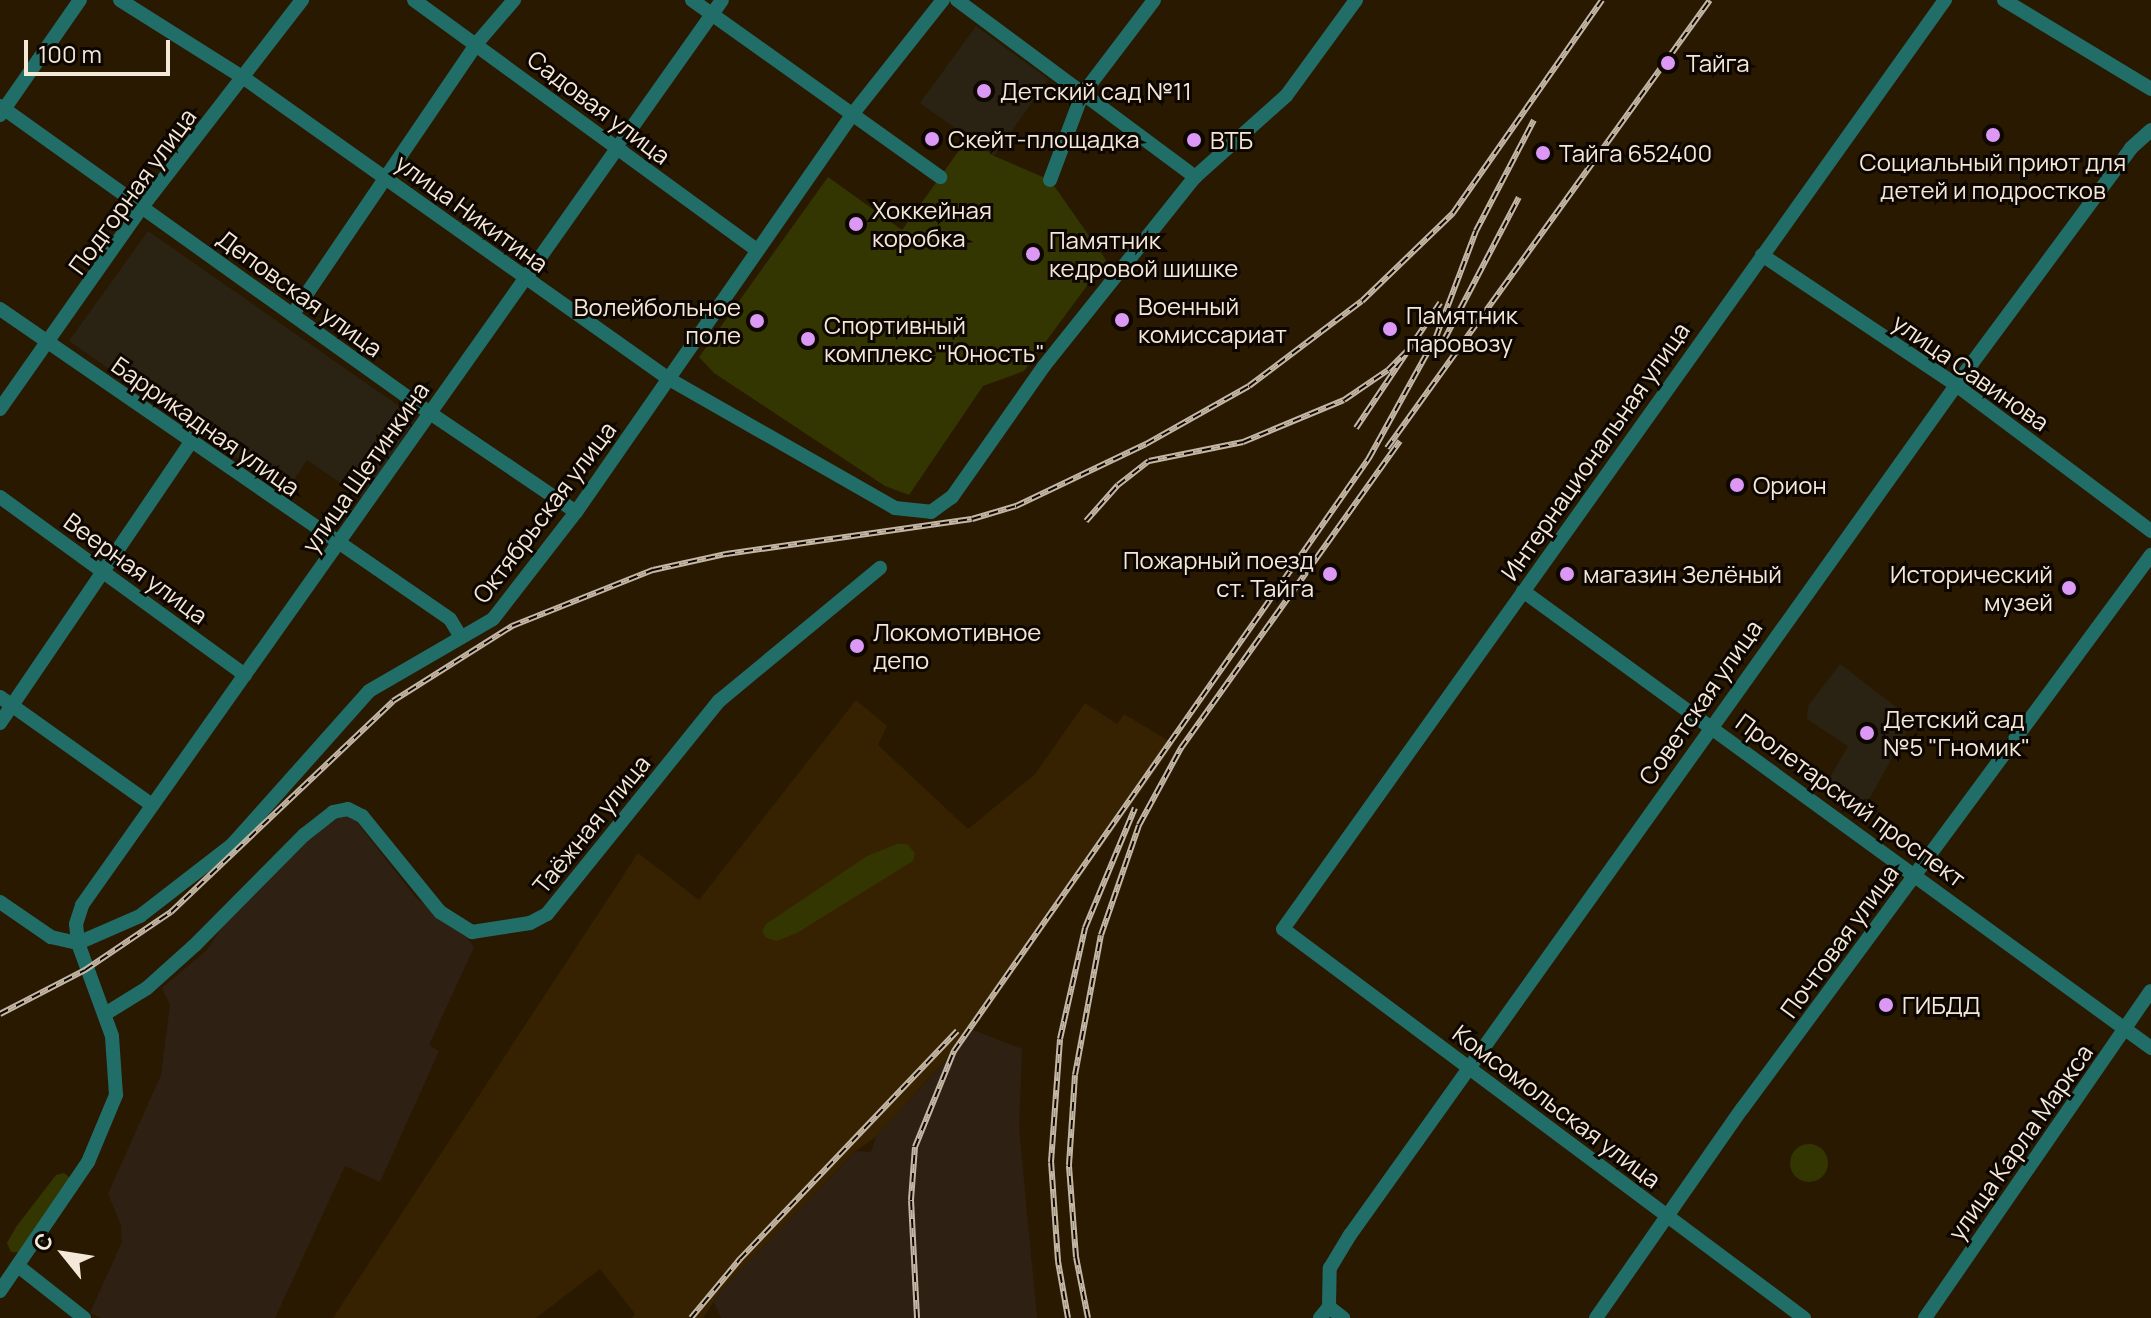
<!DOCTYPE html>
<meta charset="utf-8">
<style>
body{margin:0}
#map{position:relative;width:2151px;height:1318px;overflow:hidden;background:#2a1901;font-family:Manrope,sans-serif}
div>[style]{position:absolute}
.built>*{inset:0;background:#362100}
.industrial>*{inset:0;background:#2e2114}
.education>*{inset:0;background:#2a2313}
.green>*{inset:0;background:#333600}
.round{border-radius:50%}
.minor>*{height:14px;margin:-7px;padding:0 7px;transform-origin:7px;border-radius:7px;background:#216e69}
.rail>*{height:6px;margin-top:-3px;transform-origin:0;background:repeating-linear-gradient(90deg,#0d0601 0 9px,#c4b7a6 0 18px);box-sizing:border-box;border-block:2px solid #c4b7a6}
.dots>*{width:22px;height:22px;translate:-50% -50%;box-sizing:border-box;border:4px solid #0d0601;border-radius:50%}
span{translate:-50% -50%;white-space:nowrap;text-align:center;line-height:1.15;-webkit-text-stroke:6px #0d0601;paint-order:stroke}
.poi-label{font-size:24px;color:#f4e8d9}
.left{translate:0 -50%;text-align:left}
.right{translate:-100% -50%;text-align:right}
.street-label{font-size:24px;color:#f4e8d9}
.north{position:absolute;left:24px;top:1214px;width:80px;height:80px;-webkit-text-stroke:6px #0d0601;paint-order:stroke;rotate:300deg;font-size:22px;font-weight:700;line-height:32px;text-align:center;color:#f4e8d9}
.north::after{content:'';display:block;margin:auto;width:28px;height:36px;background:#f4e8d9;clip-path:polygon(50% 0,100% 100%,50% 72%,0 100%)}
.scale{position:absolute;left:24px;top:40px;width:146px;height:36px;box-sizing:border-box;border:4px solid #f4e8d9;border-top:0;padding-left:10px;font-size:24px;line-height:28px;white-space:nowrap;color:#f4e8d9;-webkit-text-stroke:6px #0d0601;paint-order:stroke}
</style>
<div id="map">
<div class="built">
<i style="clip-path:polygon(856px 700px,887px 726px,878px 745px,968px 829px,1035px 774px,1085px 703px,1117px 724px,1124px 714px,1174px 744px,973px 1030px,876px 1137px,856px 1151px,721px 1291px,703px 1318px,632px 1318px,635px 1314px,600px 1269px,536px 1318px,333px 1318px,638px 853px,699px 900px)"></i>
</div>
<div class="industrial">
<i style="clip-path:polygon(343px 815px,352px 816px,416px 898px,462px 932px,474px 947px,429px 1045px,439px 1051px,380px 1182px,345px 1166px,275px 1318px,101px 1318px,90px 1313px,122px 1242px,121px 1225px,108px 1194px,161px 1075px,170px 1005px,162px 988px,207px 950px,229px 917px,312px 836px)"></i>
<i style="clip-path:polygon(973px 1030px,1022px 1049px,1019px 1129px,1037px 1318px,721px 1318px,714px 1302px,721px 1291px,856px 1151px,871px 1152px,876px 1137px)"></i>
</div>
<div class="education">
<i style="clip-path:polygon(976px 26px,1048px 79px,994px 156px,920px 103px)"></i>
<i style="clip-path:polygon(148px 231px,416px 418px,363px 498px,307px 460px,286px 492px,69px 341px)"></i>
<i style="clip-path:polygon(1840px 664px,1913px 720px,1867px 803px,1828px 781px,1848px 746px,1807px 719px,1808px 706px)"></i>
</div>
<div class="green">
<i style="clip-path:polygon(968px 138px,994px 156px,1050px 180px,1106px 260px,1024px 371px,983px 386px,909px 495px,885px 486px,714px 373px,699px 357px,828px 177px,902px 230px)"></i>
<i style="clip-path:polygon(897px 844px,907px 844px,915px 853px,913px 861px,797px 933px,777px 941px,766px 938px,762px 931px,766px 924px,867px 856px)"></i>
<i class="round" style="left:1790px;top:1144px;width:38px;height:38px"></i>
<i style="clip-path:polygon(64px 1173px,75px 1182px,27px 1253px,11px 1252px,7px 1243px,16px 1227px,56px 1175px)"></i>
</div>
<div class="minor">
<i style="left:120px;top:0;width:146px;rotate:32.2deg"></i>
<i style="left:244px;top:78px;width:521px;rotate:35.31deg"></i>
<i style="left:669px;top:379px;width:260px;rotate:29.7deg"></i>
<i style="left:895px;top:508px;width:36px;rotate:6deg"></i>
<i style="left:931px;top:512px;width:26px;rotate:-36deg"></i>
<i style="left:952px;top:497px;width:160px;rotate:-54.9deg"></i>
<i style="left:1044px;top:366px;width:242px;rotate:-51.4deg"></i>
<i style="left:1195px;top:177px;width:122px;rotate:-41.7deg"></i>
<i style="left:1286px;top:96px;width:119px;rotate:-53.9deg"></i>
<i style="left:414px;top:0;width:424px;rotate:36.1deg"></i>
<i style="left:692px;top:0;width:305px;rotate:35.5deg"></i>
<i style="left:957px;top:0;width:297px;rotate:36.6deg"></i>
<i style="left:2004px;top:0;width:172px;rotate:31.2deg"></i>
<i style="left:0;top:106px;width:528px;rotate:35.53deg"></i>
<i style="left:430px;top:413px;width:176px;rotate:34.1deg"></i>
<i style="left:0;top:115px;width:140px;rotate:-55.2deg"></i>
<i style="left:1050px;top:180px;width:91px;rotate:-69.4deg"></i>
<i style="left:1082px;top:95px;width:119px;rotate:-52.8deg"></i>
<i style="left:1762px;top:255px;width:234px;rotate:33.8deg"></i>
<i style="left:1956px;top:385px;width:244px;rotate:36.8deg"></i>
<i style="left:0;top:309px;width:546px;rotate:34.56deg"></i>
<i style="left:450px;top:619px;width:21px;rotate:59deg"></i>
<i style="left:293px;top:314px;width:328px;rotate:-55.8deg"></i>
<i style="left:477px;top:43px;width:57px;rotate:-49.3deg"></i>
<i style="left:0;top:409px;width:247px;rotate:-54.9deg"></i>
<i style="left:142px;top:207px;width:262px;rotate:-52.3deg"></i>
<i style="left:0;top:497px;width:303px;rotate:36deg"></i>
<i style="left:1523px;top:591px;width:777px;rotate:36.04deg"></i>
<i style="left:0;top:697px;width:186px;rotate:35.4deg"></i>
<i style="left:0;top:723px;width:340px;rotate:-55.8deg"></i>
<i style="left:0;top:902px;width:62px;rotate:34.5deg"></i>
<i style="left:51px;top:937px;width:28px;rotate:13deg"></i>
<i style="left:78px;top:943px;width:68px;rotate:-23.5deg"></i>
<i style="left:140px;top:916px;width:116px;rotate:-37.7deg"></i>
<i style="left:232px;top:845px;width:206px;rotate:-48.3deg"></i>
<i style="left:369px;top:691px;width:143px;rotate:-30.1deg"></i>
<i style="left:493px;top:619px;width:135px;rotate:-52.2deg"></i>
<i style="left:576px;top:512px;width:482px;rotate:-55.2deg"></i>
<i style="left:851px;top:116px;width:148px;rotate:-51.6deg"></i>
<i style="left:105px;top:1014px;width:49px;rotate:-31.8deg"></i>
<i style="left:147px;top:988px;width:64px;rotate:-41.9deg"></i>
<i style="left:195px;top:945px;width:155px;rotate:-45.3deg"></i>
<i style="left:304px;top:835px;width:37px;rotate:-38deg"></i>
<i style="left:333px;top:812px;width:15px;rotate:-11deg"></i>
<i style="left:348px;top:809px;width:16px;rotate:27deg"></i>
<i style="left:362px;top:816px;width:124px;rotate:50.9deg"></i>
<i style="left:440px;top:912px;width:38px;rotate:32deg"></i>
<i style="left:472px;top:932px;width:59px;rotate:-8.8deg"></i>
<i style="left:530px;top:923px;width:19px;rotate:-28deg"></i>
<i style="left:547px;top:914px;width:274px;rotate:-51.1deg"></i>
<i style="left:719px;top:701px;width:209px;rotate:-39.6deg"></i>
<i style="left:18px;top:1266px;width:84px;rotate:38.2deg"></i>
<i style="left:0;top:1291px;width:156px;rotate:-55.7deg"></i>
<i style="left:88px;top:1162px;width:73px;rotate:-67.3deg"></i>
<i style="left:116px;top:1095px;width:59px;rotate:-93.9deg"></i>
<i style="left:112px;top:1036px;width:99px;rotate:-110.1deg"></i>
<i style="left:78px;top:943px;width:19px;rotate:-96deg"></i>
<i style="left:76px;top:924px;width:20px;rotate:-72deg"></i>
<i style="left:82px;top:905px;width:1108px;rotate:-54.73deg"></i>
<i style="left:1329px;top:1307px;width:18px;rotate:38deg"></i>
<i style="left:1320px;top:1318px;width:14px;rotate:-51deg"></i>
<i style="left:1329px;top:1307px;width:39px;rotate:-89deg"></i>
<i style="left:1330px;top:1268px;width:39px;rotate:-59deg"></i>
<i style="left:1350px;top:1235px;width:1063px;rotate:-54.5deg"></i>
<i style="left:1967px;top:370px;width:276px;rotate:-53.5deg"></i>
<i style="left:2131px;top:148px;width:27px;rotate:-42deg"></i>
<i style="left:1596px;top:1318px;width:255px;rotate:-55.1deg"></i>
<i style="left:1742px;top:1109px;width:689px;rotate:-53.56deg"></i>
<i style="left:1804px;top:1318px;width:650px;rotate:-143.25deg"></i>
<i style="left:1283px;top:929px;width:1141px;rotate:-54.53deg"></i>
<i style="left:1925px;top:1318px;width:397px;rotate:-55.4deg"></i>
</div>
<div class="rail">
<i style="left:1444px;top:340px;width:161px;rotate:-62.3deg"></i>
<i style="left:1356px;top:428px;width:151px;rotate:-56.1deg"></i>
<i style="left:1387px;top:448px;width:552px;rotate:-54.21deg"></i>
<i style="left:1086px;top:521px;width:48px;rotate:-48.4deg"></i>
<i style="left:1118px;top:485px;width:39px;rotate:-38deg"></i>
<i style="left:1149px;top:461px;width:96px;rotate:-11.4deg"></i>
<i style="left:1243px;top:442px;width:109px;rotate:-22.6deg"></i>
<i style="left:1344px;top:400px;width:53px;rotate:-34.3deg"></i>
<i style="left:1388px;top:370px;width:37px;rotate:-45deg"></i>
<i style="left:0;top:1014px;width:96px;rotate:-27.4deg"></i>
<i style="left:85px;top:970px;width:104px;rotate:-34deg"></i>
<i style="left:171px;top:912px;width:306px;rotate:-43.5deg"></i>
<i style="left:393px;top:701px;width:141px;rotate:-32.2deg"></i>
<i style="left:512px;top:626px;width:152px;rotate:-21.7deg"></i>
<i style="left:653px;top:570px;width:75px;rotate:-12.4deg"></i>
<i style="left:726px;top:554px;width:248px;rotate:-8.1deg"></i>
<i style="left:972px;top:519px;width:46px;rotate:-16.5deg"></i>
<i style="left:1016px;top:506px;width:144px;rotate:-25.5deg"></i>
<i style="left:1146px;top:444px;width:118px;rotate:-29.4deg"></i>
<i style="left:1249px;top:386px;width:141px;rotate:-37deg"></i>
<i style="left:1362px;top:301px;width:127px;rotate:-44deg"></i>
<i style="left:1453px;top:213px;width:260px;rotate:-55deg"></i>
<i style="left:691px;top:1318px;width:77px;rotate:-50.3deg"></i>
<i style="left:740px;top:1259px;width:315px;rotate:-46.4deg"></i>
<i style="left:917px;top:1318px;width:118px;rotate:-92.9deg"></i>
<i style="left:911px;top:1200px;width:53px;rotate:-85.7deg"></i>
<i style="left:915px;top:1147px;width:104px;rotate:-67.9deg"></i>
<i style="left:954px;top:1051px;width:724px;rotate:-55.01deg"></i>
<i style="left:1369px;top:458px;width:138px;rotate:-61deg"></i>
<i style="left:1436px;top:337px;width:113px;rotate:-69.3deg"></i>
<i style="left:1476px;top:231px;width:125px;rotate:-62.4deg"></i>
<i style="left:1068px;top:1318px;width:58px;rotate:-100deg"></i>
<i style="left:1058px;top:1261px;width:99px;rotate:-94deg"></i>
<i style="left:1051px;top:1162px;width:123px;rotate:-85.8deg"></i>
<i style="left:1060px;top:1039px;width:114px;rotate:-77.3deg"></i>
<i style="left:1085px;top:928px;width:130px;rotate:-67.4deg"></i>
<i style="left:1088px;top:1318px;width:62px;rotate:-101.1deg"></i>
<i style="left:1076px;top:1257px;width:92px;rotate:-94.4deg"></i>
<i style="left:1069px;top:1165px;width:90px;rotate:-86.2deg"></i>
<i style="left:1075px;top:1075px;width:142px;rotate:-79.5deg"></i>
<i style="left:1101px;top:935px;width:116px;rotate:-70.9deg"></i>
<i style="left:1139px;top:825px;width:88px;rotate:-61.4deg"></i>
<i style="left:1181px;top:748px;width:377px;rotate:-54.5deg"></i>
</div>
<div class="dots">
<i style="left:1668px;top:63px;background:#db99f5"></i>
<i style="left:984px;top:91px;background:#db99f5"></i>
<i style="left:1993px;top:135px;background:#db99f5"></i>
<i style="left:932px;top:139px;background:#db99f5"></i>
<i style="left:1194px;top:140px;background:#db99f5"></i>
<i style="left:1543px;top:153px;background:#db99f5"></i>
<i style="left:856px;top:224px;background:#db99f5"></i>
<i style="left:1033px;top:254px;background:#db99f5"></i>
<i style="left:1122px;top:320px;background:#db99f5"></i>
<i style="left:757px;top:321px;background:#db99f5"></i>
<i style="left:1390px;top:329px;background:#db99f5"></i>
<i style="left:808px;top:339px;background:#db99f5"></i>
<i style="left:1737px;top:485px;background:#db99f5"></i>
<i style="left:1330px;top:574px;background:#db99f5"></i>
<i style="left:1567px;top:574px;background:#db99f5"></i>
<i style="left:2069px;top:588px;background:#db99f5"></i>
<i style="left:857px;top:646px;background:#db99f5"></i>
<i style="left:1867px;top:733px;background:#db99f5"></i>
<i style="left:1886px;top:1005px;background:#db99f5"></i>
</div>
<div class="poi-label">
<span class="left" style="left:1686px;top:63px">Тайга</span>
<span class="left" style="left:1000px;top:91px">Детский сад №11</span>
<span class="left" style="left:948px;top:139px">Скейт-площадка</span>
<span class="left" style="left:1210px;top:140px">ВТБ</span>
<span class="left" style="left:1559px;top:153px">Тайга 652400</span>
<span style="left:1993px;top:176px">Социальный приют для<br>детей и подростков</span>
<span class="left" style="left:872px;top:224px">Хоккейная<br>коробка</span>
<span class="left" style="left:1049px;top:254px">Памятник<br>кедровой шишке</span>
<span class="left" style="left:1138px;top:320px">Военный<br>комиссариат</span>
<span class="right" style="left:741px;top:321px">Волейбольное<br>поле</span>
<span class="left" style="left:1406px;top:329px">Памятник<br>паровозу</span>
<span class="left" style="left:824px;top:339px">Спортивный<br>комплекс "Юность"</span>
<span class="left" style="left:1753px;top:485px">Орион</span>
<span class="right" style="left:1314px;top:574px">Пожарный поезд<br>ст. Тайга</span>
<span class="left" style="left:1583px;top:574px">магазин Зелёный</span>
<span class="right" style="left:2053px;top:588px">Исторический<br>музей</span>
<span class="left" style="left:873px;top:646px">Локомотивное<br>депо</span>
<span class="left" style="left:1883px;top:733px">Детский сад<br>№5 "Гномик"</span>
<span class="left" style="left:1902px;top:1005px">ГИБДД</span>
</div>
<div class="street-label">
<span style="left:599px;top:107px;rotate:37deg">Садовая улица</span>
<span style="left:132px;top:191px;rotate:-54deg">Подгорная улица</span>
<span style="left:472px;top:213px;rotate:36deg">улица Никитина</span>
<span style="left:300px;top:293px;rotate:36deg">Деповская улица</span>
<span style="left:1971px;top:372px;rotate:35deg">улица Савинова</span>
<span style="left:206px;top:426px;rotate:35deg">Баррикадная улица</span>
<span style="left:1595px;top:451px;rotate:-55deg">Интернациональная улица</span>
<span style="left:365px;top:467px;rotate:-55deg">улица Щетинкина</span>
<span style="left:544px;top:512px;rotate:-53deg">Октябрьская улица</span>
<span style="left:136px;top:568px;rotate:36deg">Веерная улица</span>
<span style="left:1700px;top:702px;rotate:-55deg">Советская улица</span>
<span style="left:1851px;top:800px;rotate:36deg">Пролетарский проспект</span>
<span style="left:591px;top:824px;rotate:-51deg">Таёжная улица</span>
<span style="left:1839px;top:941px;rotate:-54deg">Почтовая улица</span>
<span style="left:1557px;top:1106px;rotate:37deg">Комсомольская улица</span>
<span style="left:2020px;top:1142px;rotate:-55deg">улица Карла Маркса</span>
</div>
<div class="north">С</div>
<div class="scale">100 m</div>
</div>
